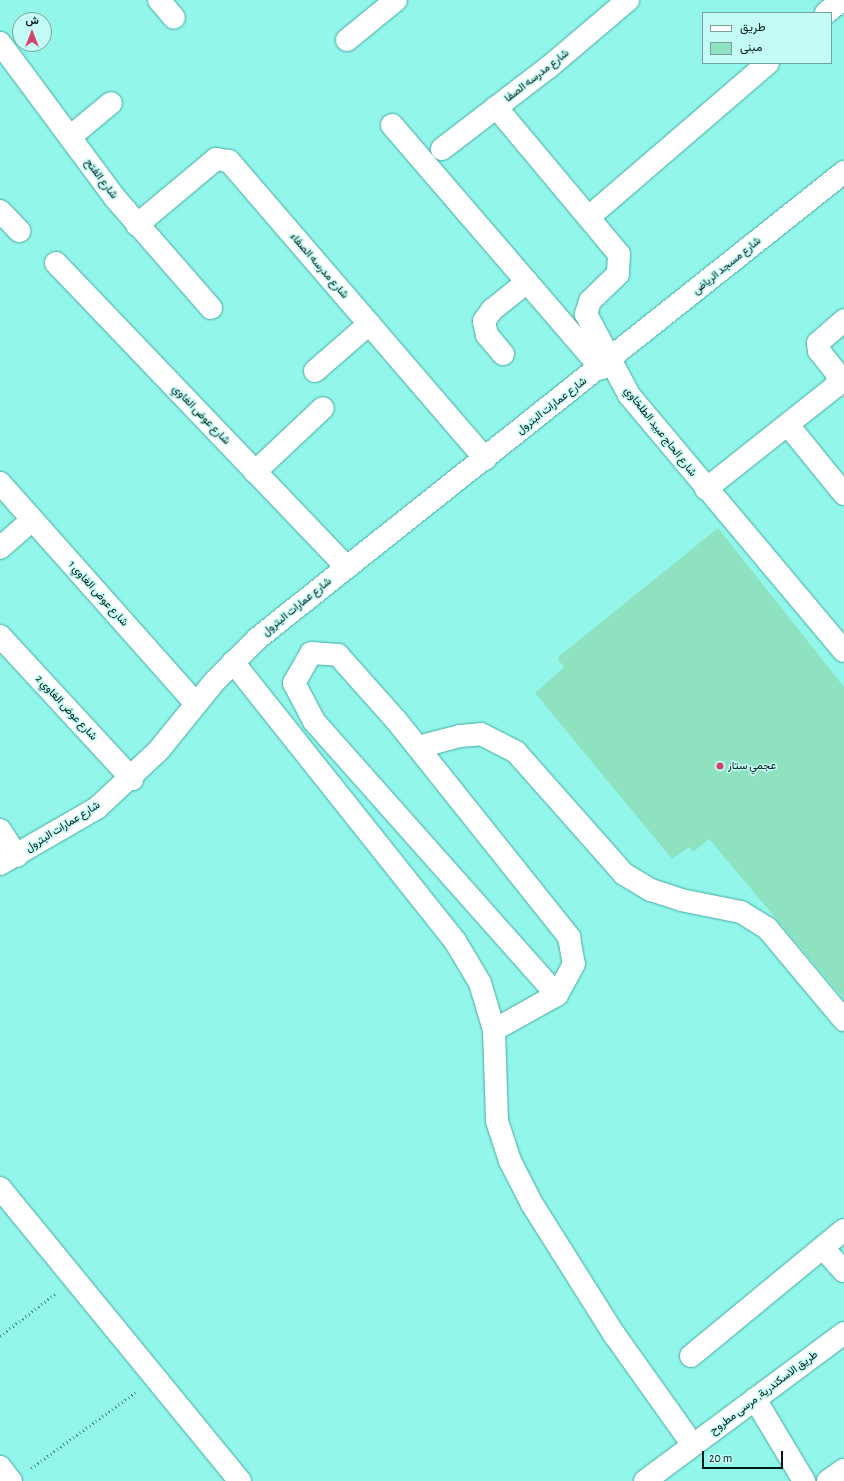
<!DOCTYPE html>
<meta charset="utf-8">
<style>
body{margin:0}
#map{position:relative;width:844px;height:1481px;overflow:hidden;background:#93f6eb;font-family:"Alegreya Sans",Vazirmatn,sans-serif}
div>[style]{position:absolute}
.building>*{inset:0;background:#8ee2c0}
.path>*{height:2.5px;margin-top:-1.25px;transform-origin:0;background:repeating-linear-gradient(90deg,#4b8b84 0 1px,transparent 0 4px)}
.roads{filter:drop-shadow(0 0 1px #45aba1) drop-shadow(0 0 1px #45aba1)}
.minor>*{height:22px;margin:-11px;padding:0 11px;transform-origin:11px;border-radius:11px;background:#fff}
.major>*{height:22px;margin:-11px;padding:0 11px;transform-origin:11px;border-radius:11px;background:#fff}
.dots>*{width:11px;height:11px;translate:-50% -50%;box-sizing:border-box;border:2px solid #c4fbf4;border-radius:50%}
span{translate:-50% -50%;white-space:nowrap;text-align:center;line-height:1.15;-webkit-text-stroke:3px #c4fbf4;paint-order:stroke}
.street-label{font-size:11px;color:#001b19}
.poi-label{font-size:11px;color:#001b19}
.left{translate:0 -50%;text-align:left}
.legend{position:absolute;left:702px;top:12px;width:130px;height:52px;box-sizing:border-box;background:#c4fbf4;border:1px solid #76a19c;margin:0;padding:5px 7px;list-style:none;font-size:12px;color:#001b19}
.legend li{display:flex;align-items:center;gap:8px;height:20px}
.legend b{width:20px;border:1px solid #76a19c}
.north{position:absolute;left:12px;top:12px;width:40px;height:40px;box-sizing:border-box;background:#c4fbf4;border:1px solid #76a19c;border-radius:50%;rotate:0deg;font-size:11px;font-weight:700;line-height:16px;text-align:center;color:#001b19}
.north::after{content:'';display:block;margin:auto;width:14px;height:18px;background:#d2436e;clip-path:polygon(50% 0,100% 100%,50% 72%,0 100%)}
.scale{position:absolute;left:702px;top:1451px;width:81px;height:18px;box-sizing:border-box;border:2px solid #001b19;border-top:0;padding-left:5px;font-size:12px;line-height:14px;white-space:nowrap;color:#001b19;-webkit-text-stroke:3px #c4fbf4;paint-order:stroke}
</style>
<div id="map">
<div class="building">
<i style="clip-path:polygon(718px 528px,844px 687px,844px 999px,709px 839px,693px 852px,689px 847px,672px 859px,535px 693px,564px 667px,557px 658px)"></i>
</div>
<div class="path">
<i style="left:0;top:1336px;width:69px;rotate:-37.4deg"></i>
<i style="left:31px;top:1468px;width:130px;rotate:-35.9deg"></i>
</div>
<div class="roads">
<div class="minor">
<i style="left:159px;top:0;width:23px;rotate:50deg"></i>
<i style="left:826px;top:13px;width:21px;rotate:-39deg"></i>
<i style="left:347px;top:40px;width:63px;rotate:-39.2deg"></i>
<i style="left:0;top:43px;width:193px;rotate:53.4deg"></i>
<i style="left:115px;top:198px;width:146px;rotate:48.9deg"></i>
<i style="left:496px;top:107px;width:192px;rotate:50.1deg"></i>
<i style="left:619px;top:254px;width:20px;rotate:93deg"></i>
<i style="left:618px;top:274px;width:39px;rotate:136deg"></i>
<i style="left:590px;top:301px;width:14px;rotate:107deg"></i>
<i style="left:586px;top:314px;width:92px;rotate:62deg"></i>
<i style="left:629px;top:395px;width:334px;rotate:50deg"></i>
<i style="left:392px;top:125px;width:321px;rotate:49.3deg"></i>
<i style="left:70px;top:137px;width:53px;rotate:-39.7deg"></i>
<i style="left:442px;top:149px;width:135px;rotate:-37.5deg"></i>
<i style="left:549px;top:67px;width:104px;rotate:-40.3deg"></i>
<i style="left:0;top:211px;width:28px;rotate:46deg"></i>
<i style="left:589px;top:217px;width:236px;rotate:-40.7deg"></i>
<i style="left:137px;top:225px;width:103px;rotate:-39.9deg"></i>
<i style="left:216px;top:159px;width:13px;rotate:9deg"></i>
<i style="left:229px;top:161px;width:393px;rotate:49.3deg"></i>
<i style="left:56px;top:263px;width:421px;rotate:46.3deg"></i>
<i style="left:503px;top:354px;width:25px;rotate:-130deg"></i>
<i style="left:487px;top:335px;width:14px;rotate:-102deg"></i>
<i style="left:484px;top:321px;width:14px;rotate:-54deg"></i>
<i style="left:492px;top:310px;width:45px;rotate:-38.7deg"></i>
<i style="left:315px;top:371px;width:72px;rotate:-41deg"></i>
<i style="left:788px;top:425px;width:89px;rotate:50.9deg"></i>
<i style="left:255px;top:472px;width:93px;rotate:-43.3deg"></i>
<i style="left:0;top:483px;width:295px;rotate:48.4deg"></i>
<i style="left:706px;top:489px;width:166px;rotate:-38.4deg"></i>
<i style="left:836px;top:386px;width:11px;rotate:-80deg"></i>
<i style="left:838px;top:375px;width:31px;rotate:-128deg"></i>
<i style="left:819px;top:351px;width:8px;rotate:-97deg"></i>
<i style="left:818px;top:343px;width:35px;rotate:-41deg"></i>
<i style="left:0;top:548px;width:43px;rotate:-41.2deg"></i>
<i style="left:0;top:636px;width:195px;rotate:47.3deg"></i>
<i style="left:233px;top:662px;width:357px;rotate:51.5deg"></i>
<i style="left:455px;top:941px;width:49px;rotate:59.2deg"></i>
<i style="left:480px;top:983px;width:49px;rotate:73.4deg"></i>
<i style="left:494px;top:1030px;width:91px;rotate:88.1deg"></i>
<i style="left:497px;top:1121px;width:42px;rotate:72deg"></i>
<i style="left:510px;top:1161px;width:48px;rotate:62.9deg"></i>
<i style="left:532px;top:1204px;width:154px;rotate:57.8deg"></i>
<i style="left:614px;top:1334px;width:136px;rotate:54.6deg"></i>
<i style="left:418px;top:747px;width:43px;rotate:-14.7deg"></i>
<i style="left:460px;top:736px;width:21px;rotate:-5deg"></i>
<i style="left:481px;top:734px;width:39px;rotate:27deg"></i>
<i style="left:516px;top:752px;width:163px;rotate:48.5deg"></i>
<i style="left:624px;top:874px;width:31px;rotate:31deg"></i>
<i style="left:651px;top:890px;width:32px;rotate:18deg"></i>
<i style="left:681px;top:900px;width:61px;rotate:11.3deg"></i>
<i style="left:741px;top:912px;width:31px;rotate:32deg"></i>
<i style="left:767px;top:928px;width:120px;rotate:50.1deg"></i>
<i style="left:0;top:830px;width:31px;rotate:57deg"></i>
<i style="left:0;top:864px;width:112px;rotate:-30deg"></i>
<i style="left:97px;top:808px;width:85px;rotate:-43.1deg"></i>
<i style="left:159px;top:750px;width:87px;rotate:-51deg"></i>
<i style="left:214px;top:682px;width:62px;rotate:-45deg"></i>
<i style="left:258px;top:638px;width:749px;rotate:-38.49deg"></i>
<i style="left:494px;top:1030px;width:72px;rotate:-29.1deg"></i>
<i style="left:557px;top:995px;width:366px;rotate:-131.6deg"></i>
<i style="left:314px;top:721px;width:43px;rotate:-117.8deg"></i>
<i style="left:294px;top:683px;width:34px;rotate:-60deg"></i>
<i style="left:311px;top:653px;width:27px;rotate:4deg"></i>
<i style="left:338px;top:655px;width:87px;rotate:48.3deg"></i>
<i style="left:396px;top:720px;width:278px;rotate:51.4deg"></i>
<i style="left:569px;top:937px;width:27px;rotate:80deg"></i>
<i style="left:574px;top:964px;width:35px;rotate:119deg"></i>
<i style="left:0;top:1188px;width:379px;rotate:50.7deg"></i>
<i style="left:823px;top:1248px;width:31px;rotate:48deg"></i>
<i style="left:691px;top:1356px;width:198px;rotate:-39.5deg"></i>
<i style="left:755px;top:1399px;width:96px;rotate:59.1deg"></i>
<i style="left:0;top:1467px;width:18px;rotate:52deg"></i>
</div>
<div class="major">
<i style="left:645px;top:1481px;width:248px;rotate:-36.6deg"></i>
<i style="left:828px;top:1481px;width:19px;rotate:-35deg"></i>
</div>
</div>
<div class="dots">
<i style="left:720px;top:766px;background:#d2436e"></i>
</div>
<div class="street-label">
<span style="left:537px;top:76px;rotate:-38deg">شارع مدرسه الصفا</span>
<span style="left:101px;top:179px;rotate:53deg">شارع الفتح</span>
<span style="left:319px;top:266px;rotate:49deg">شارع مدرسه الصفاء</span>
<span style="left:727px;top:266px;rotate:-39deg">شارع مسجد الرياض</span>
<span style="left:552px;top:406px;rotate:-38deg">شارع عمارات البترول</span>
<span style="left:201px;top:415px;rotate:46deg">شارع عوض الغاوي</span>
<span style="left:660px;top:432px;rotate:52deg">شارع الحاج عبيد الطلخاوي</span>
<span style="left:98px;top:594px;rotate:48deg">شارع عوض الغاوي 1</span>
<span style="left:297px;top:607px;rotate:-39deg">شارع عمارات البترول</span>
<span style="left:66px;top:708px;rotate:47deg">شارع عوض الغاوي 2</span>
<span style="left:63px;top:827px;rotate:-32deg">شارع عمارات البترول</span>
<span style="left:764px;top:1393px;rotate:-37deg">طريق الاسكندرية, مرسى مطروح</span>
</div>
<div class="poi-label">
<span class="left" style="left:728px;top:766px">عجمي ستار</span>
</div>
<ul class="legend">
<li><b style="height:5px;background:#fff"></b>طريق</li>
<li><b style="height:11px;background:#8ee2c0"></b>مبنى</li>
</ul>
<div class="north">ش</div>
<div class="scale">20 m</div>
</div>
